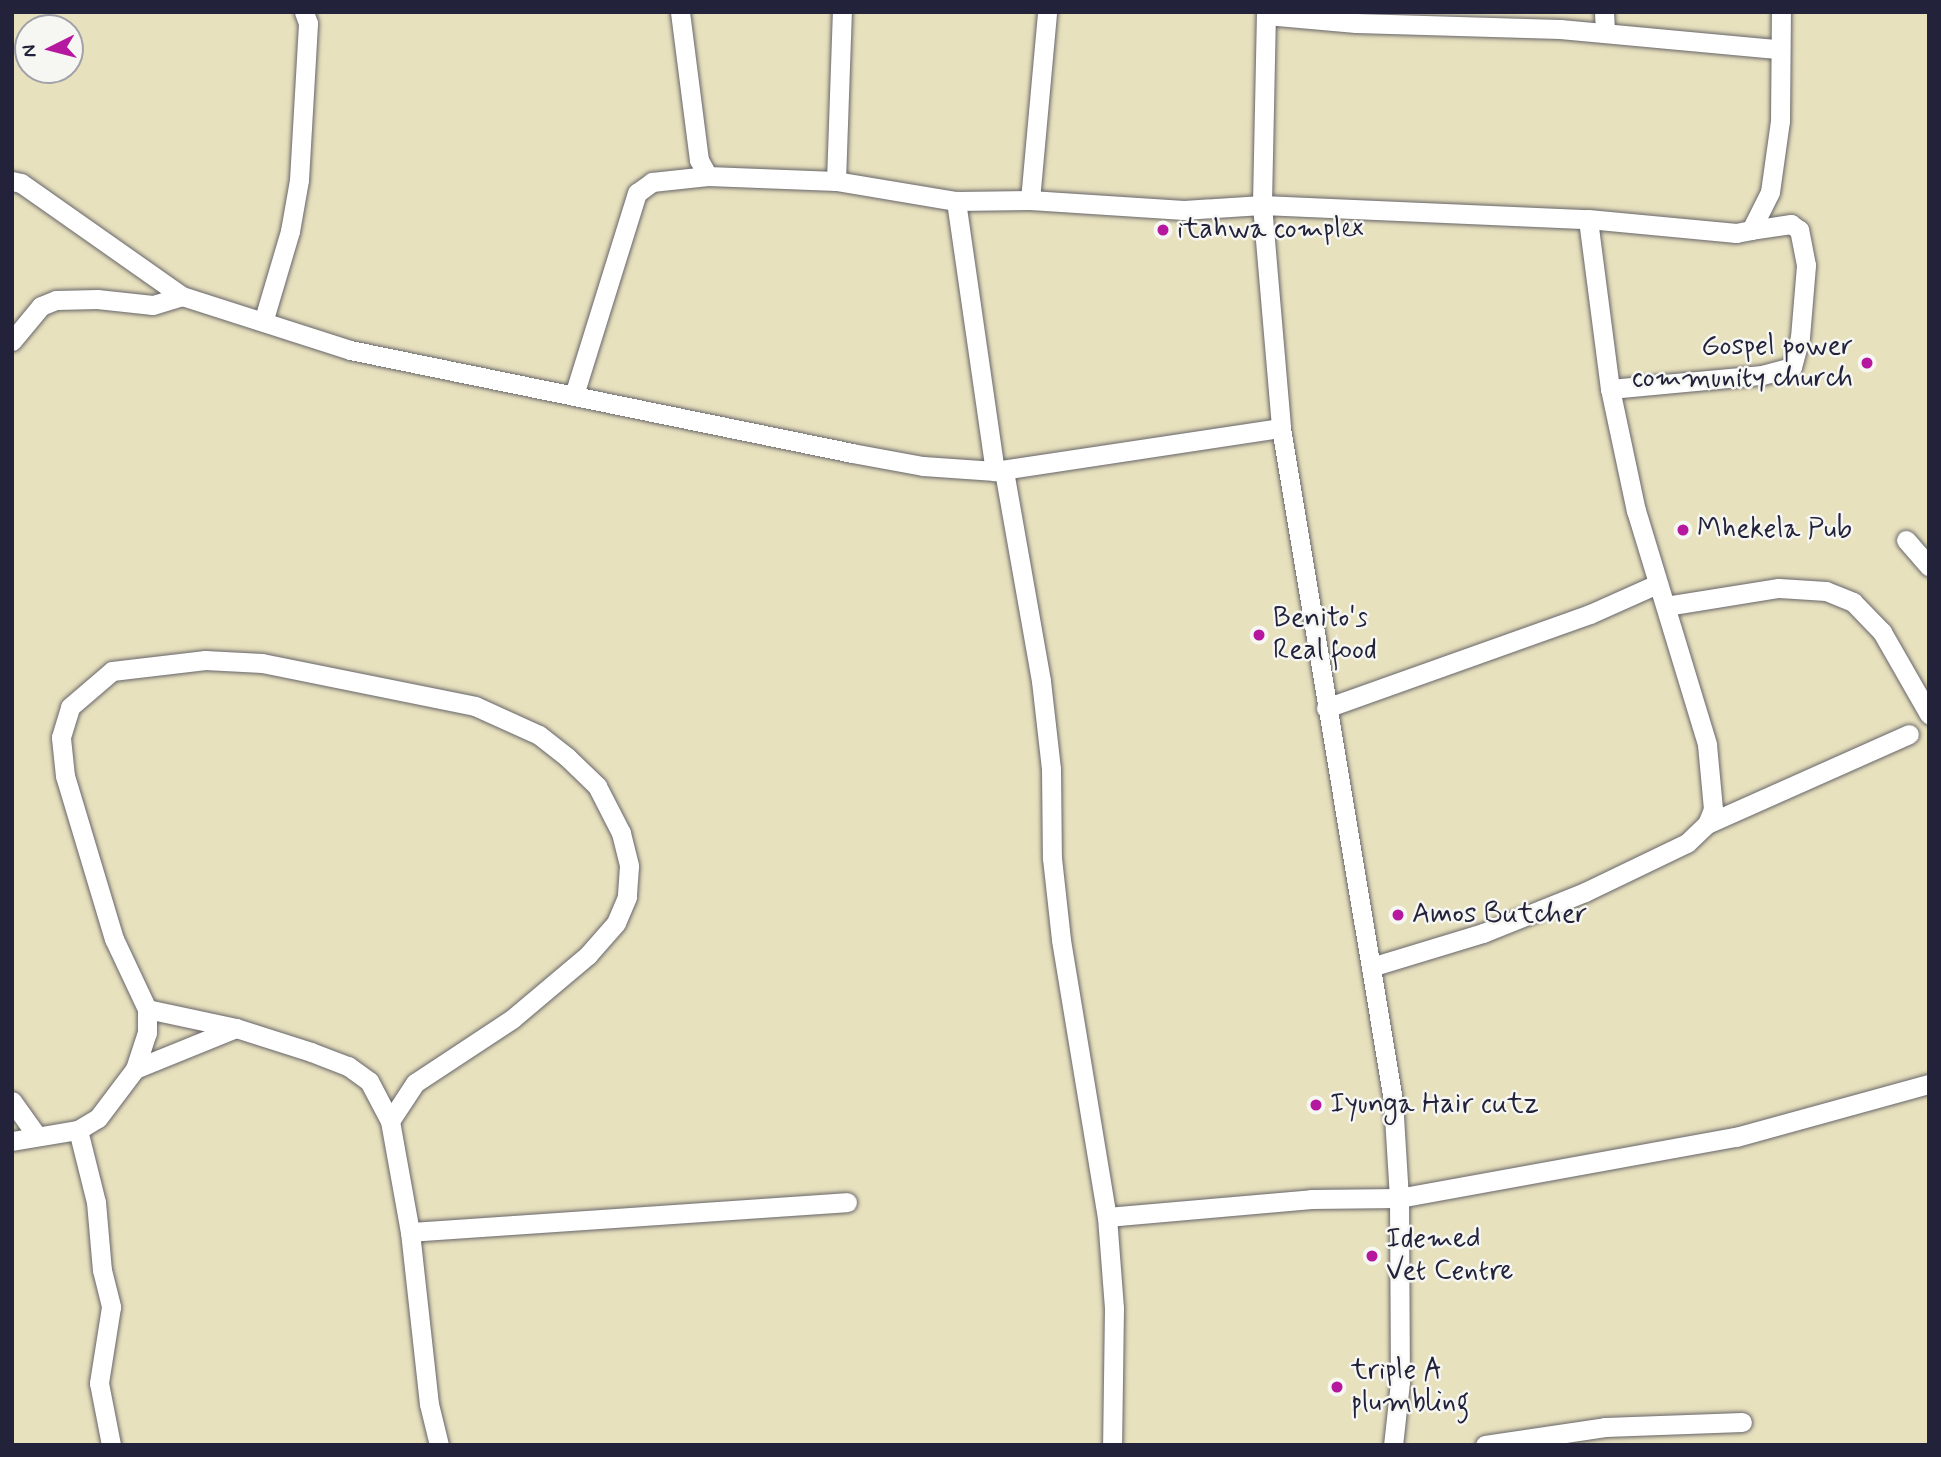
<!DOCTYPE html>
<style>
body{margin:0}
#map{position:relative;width:1941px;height:1457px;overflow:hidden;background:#e8e1be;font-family:Mynerve,sans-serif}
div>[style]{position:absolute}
.roads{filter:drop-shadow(0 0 2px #676569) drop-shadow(0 0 2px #676569)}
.minor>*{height:19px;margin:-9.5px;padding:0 9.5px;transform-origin:9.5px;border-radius:9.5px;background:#fff}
.dots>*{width:19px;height:19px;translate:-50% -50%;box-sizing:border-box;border:4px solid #f6f6f2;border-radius:50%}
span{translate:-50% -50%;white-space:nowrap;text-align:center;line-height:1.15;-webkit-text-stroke:5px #f6f6f2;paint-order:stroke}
.poi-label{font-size:28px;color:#22223b}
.left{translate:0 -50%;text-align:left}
.right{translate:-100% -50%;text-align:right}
.frame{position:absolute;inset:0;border:14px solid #22223b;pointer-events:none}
.north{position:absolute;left:14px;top:14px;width:70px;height:70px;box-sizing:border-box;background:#f6f6f2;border:2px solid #a1a1a9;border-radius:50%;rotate:264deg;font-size:19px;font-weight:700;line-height:28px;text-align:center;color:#22223b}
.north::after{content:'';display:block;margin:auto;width:24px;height:32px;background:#b5179e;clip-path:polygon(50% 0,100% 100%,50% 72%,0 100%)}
</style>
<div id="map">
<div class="roads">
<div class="minor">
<i style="left:680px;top:12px;width:149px;rotate:82.7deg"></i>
<i style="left:699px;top:160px;width:18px;rotate:61deg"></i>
<i style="left:708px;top:176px;width:128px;rotate:2.2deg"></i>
<i style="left:836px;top:181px;width:122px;rotate:9.5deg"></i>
<i style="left:956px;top:201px;width:74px;rotate:-0.8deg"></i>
<i style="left:1030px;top:200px;width:154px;rotate:3.7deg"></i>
<i style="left:1184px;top:210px;width:78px;rotate:-3.7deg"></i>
<i style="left:1262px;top:205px;width:326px;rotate:2.5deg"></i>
<i style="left:1588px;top:219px;width:149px;rotate:5.4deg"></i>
<i style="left:1736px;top:233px;width:15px;rotate:-11deg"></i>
<i style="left:1751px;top:230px;width:42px;rotate:-63.4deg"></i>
<i style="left:1770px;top:192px;width:72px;rotate:-82deg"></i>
<i style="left:1780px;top:121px;width:109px;rotate:-89.5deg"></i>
<i style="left:1266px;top:12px;width:193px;rotate:91.2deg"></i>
<i style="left:1262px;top:205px;width:224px;rotate:85.1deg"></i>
<i style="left:1281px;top:428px;width:681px;rotate:80.54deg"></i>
<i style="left:1393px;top:1100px;width:98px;rotate:86.5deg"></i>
<i style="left:1399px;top:1198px;width:184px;rotate:89.7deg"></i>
<i style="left:1400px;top:1382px;width:63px;rotate:96.3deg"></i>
<i style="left:1604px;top:12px;width:20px;rotate:87deg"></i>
<i style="left:1266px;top:15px;width:90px;rotate:5.1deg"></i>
<i style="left:1356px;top:23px;width:204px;rotate:1.7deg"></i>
<i style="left:1560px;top:29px;width:218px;rotate:5.3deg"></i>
<i style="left:12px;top:181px;width:9px;rotate:13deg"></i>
<i style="left:21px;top:183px;width:197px;rotate:35.1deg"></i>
<i style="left:182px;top:296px;width:176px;rotate:17.8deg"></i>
<i style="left:350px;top:350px;width:512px;rotate:11.59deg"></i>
<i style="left:852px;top:453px;width:72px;rotate:10.4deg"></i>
<i style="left:923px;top:466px;width:72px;rotate:4deg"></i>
<i style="left:995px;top:471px;width:289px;rotate:-8.6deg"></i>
<i style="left:836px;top:181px;width:169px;rotate:-88deg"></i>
<i style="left:1030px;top:200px;width:189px;rotate:-84.8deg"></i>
<i style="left:956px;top:201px;width:273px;rotate:81.8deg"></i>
<i style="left:264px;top:319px;width:92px;rotate:-73.5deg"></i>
<i style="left:290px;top:231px;width:52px;rotate:-80deg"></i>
<i style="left:299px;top:180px;width:157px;rotate:-86.7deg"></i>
<i style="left:308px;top:23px;width:12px;rotate:-110deg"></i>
<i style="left:12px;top:341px;width:45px;rotate:-50.4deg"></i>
<i style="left:41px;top:306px;width:16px;rotate:-22deg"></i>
<i style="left:56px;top:300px;width:41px;rotate:-1.4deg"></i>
<i style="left:97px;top:299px;width:56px;rotate:6.1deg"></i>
<i style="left:153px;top:305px;width:30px;rotate:-17deg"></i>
<i style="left:1610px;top:389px;width:153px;rotate:-5.3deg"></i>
<i style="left:1762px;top:375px;width:31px;rotate:-15deg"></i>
<i style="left:1792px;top:367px;width:31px;rotate:-75deg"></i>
<i style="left:1800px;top:337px;width:72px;rotate:-85.2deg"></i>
<i style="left:1806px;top:265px;width:36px;rotate:-101deg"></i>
<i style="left:1799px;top:230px;width:10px;rotate:-143deg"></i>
<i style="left:1791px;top:224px;width:40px;rotate:171.5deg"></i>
<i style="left:574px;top:395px;width:212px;rotate:-72.7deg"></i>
<i style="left:637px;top:193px;width:19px;rotate:-36deg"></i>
<i style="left:652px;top:182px;width:56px;rotate:-6.1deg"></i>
<i style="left:1004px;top:471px;width:213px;rotate:80deg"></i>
<i style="left:1041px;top:681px;width:89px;rotate:83.5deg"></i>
<i style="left:1051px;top:769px;width:89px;rotate:89.4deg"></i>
<i style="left:1052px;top:858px;width:82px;rotate:83.7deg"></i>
<i style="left:1061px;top:940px;width:281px;rotate:80.6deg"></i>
<i style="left:1107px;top:1217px;width:91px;rotate:85.6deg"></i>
<i style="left:1114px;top:1308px;width:137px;rotate:90.8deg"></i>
<i style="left:1906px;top:540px;width:35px;rotate:49deg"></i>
<i style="left:1666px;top:606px;width:114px;rotate:-9.1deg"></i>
<i style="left:1779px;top:588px;width:47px;rotate:3.7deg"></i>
<i style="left:1826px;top:591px;width:29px;rotate:22deg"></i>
<i style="left:1853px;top:602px;width:42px;rotate:46deg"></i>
<i style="left:1882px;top:632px;width:95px;rotate:60.2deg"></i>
<i style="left:1326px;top:708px;width:280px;rotate:-19.6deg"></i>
<i style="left:1590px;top:614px;width:73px;rotate:-24.1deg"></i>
<i style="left:1707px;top:824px;width:221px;rotate:-24deg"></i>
<i style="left:1371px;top:967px;width:117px;rotate:-16.9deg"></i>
<i style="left:1483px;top:933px;width:110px;rotate:-21.9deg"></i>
<i style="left:1585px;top:892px;width:113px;rotate:-25.7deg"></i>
<i style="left:1687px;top:843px;width:28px;rotate:-44deg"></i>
<i style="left:1707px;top:824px;width:16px;rotate:-68deg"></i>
<i style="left:1713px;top:809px;width:65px;rotate:-95.3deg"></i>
<i style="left:1707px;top:744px;width:244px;rotate:-106.9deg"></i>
<i style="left:1636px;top:511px;width:125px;rotate:-102deg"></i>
<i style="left:1610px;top:389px;width:171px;rotate:-97.4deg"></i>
<i style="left:147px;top:1009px;width:91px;rotate:12.1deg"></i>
<i style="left:236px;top:1028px;width:79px;rotate:17.7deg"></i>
<i style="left:311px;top:1052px;width:40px;rotate:21deg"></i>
<i style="left:348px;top:1066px;width:26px;rotate:36deg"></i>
<i style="left:369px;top:1081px;width:45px;rotate:62.3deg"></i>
<i style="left:390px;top:1121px;width:113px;rotate:79.8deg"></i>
<i style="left:410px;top:1232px;width:173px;rotate:83.7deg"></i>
<i style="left:429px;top:1404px;width:42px;rotate:76.3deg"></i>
<i style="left:135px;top:1069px;width:109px;rotate:-22.1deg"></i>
<i style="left:12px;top:1101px;width:43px;rotate:54.5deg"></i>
<i style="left:78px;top:1130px;width:74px;rotate:76deg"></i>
<i style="left:96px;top:1202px;width:68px;rotate:85deg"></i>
<i style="left:102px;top:1270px;width:38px;rotate:76deg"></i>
<i style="left:111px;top:1307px;width:77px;rotate:99deg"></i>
<i style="left:99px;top:1383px;width:63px;rotate:79deg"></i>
<i style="left:12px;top:1141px;width:67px;rotate:-9.5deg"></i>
<i style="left:78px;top:1130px;width:23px;rotate:-31deg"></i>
<i style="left:98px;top:1118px;width:61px;rotate:-52.9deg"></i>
<i style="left:135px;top:1069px;width:38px;rotate:-72deg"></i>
<i style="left:147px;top:1033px;width:24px;rotate:-90deg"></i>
<i style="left:147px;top:1009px;width:77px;rotate:-115.2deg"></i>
<i style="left:114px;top:939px;width:170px;rotate:-106.7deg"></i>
<i style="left:65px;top:776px;width:39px;rotate:-96deg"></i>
<i style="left:61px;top:737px;width:31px;rotate:-73deg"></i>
<i style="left:70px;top:707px;width:55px;rotate:-40.6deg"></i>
<i style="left:112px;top:671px;width:94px;rotate:-6.7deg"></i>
<i style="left:205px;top:660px;width:57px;rotate:3deg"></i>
<i style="left:262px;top:663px;width:217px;rotate:11.4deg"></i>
<i style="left:475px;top:706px;width:70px;rotate:24.4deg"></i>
<i style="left:539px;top:735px;width:36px;rotate:38deg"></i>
<i style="left:567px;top:757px;width:42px;rotate:44deg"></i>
<i style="left:597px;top:786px;width:53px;rotate:62.9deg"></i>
<i style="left:621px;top:833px;width:34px;rotate:76deg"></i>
<i style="left:629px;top:866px;width:31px;rotate:94deg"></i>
<i style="left:627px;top:897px;width:28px;rotate:113deg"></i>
<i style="left:616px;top:923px;width:43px;rotate:131.2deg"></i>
<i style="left:588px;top:955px;width:99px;rotate:139.9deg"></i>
<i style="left:512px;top:1019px;width:116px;rotate:146.6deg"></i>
<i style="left:415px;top:1083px;width:45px;rotate:123.3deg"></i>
<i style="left:1107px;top:1217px;width:205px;rotate:-5deg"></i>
<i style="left:1311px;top:1199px;width:88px;rotate:-0.7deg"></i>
<i style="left:1399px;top:1198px;width:342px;rotate:-10.3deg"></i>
<i style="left:1736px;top:1137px;width:200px;rotate:-15.4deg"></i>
<i style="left:410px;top:1232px;width:438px;rotate:-3.9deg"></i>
<i style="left:1485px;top:1445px;width:121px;rotate:-8.5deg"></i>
<i style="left:1605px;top:1427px;width:137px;rotate:-2.1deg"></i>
</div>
</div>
<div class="dots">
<i style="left:1163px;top:230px;background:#b5179e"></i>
<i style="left:1867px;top:363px;background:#b5179e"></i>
<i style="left:1683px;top:530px;background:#b5179e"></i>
<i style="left:1259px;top:635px;background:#b5179e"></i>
<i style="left:1398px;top:915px;background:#b5179e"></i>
<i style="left:1316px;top:1105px;background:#b5179e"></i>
<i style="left:1372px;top:1256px;background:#b5179e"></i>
<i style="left:1337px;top:1387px;background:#b5179e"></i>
</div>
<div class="poi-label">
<span class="left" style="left:1177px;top:230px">itahwa complex</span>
<span class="right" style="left:1853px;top:363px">Gospel power<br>community church</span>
<span class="left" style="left:1697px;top:530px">Mhekela Pub</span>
<span class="left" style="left:1273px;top:635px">Benito's<br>Real food</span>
<span class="left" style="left:1412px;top:915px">Amos Butcher</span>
<span class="left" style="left:1330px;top:1105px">Iyunga Hair cutz</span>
<span class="left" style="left:1386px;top:1256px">Idemed<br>Vet Centre</span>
<span class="left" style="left:1351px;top:1387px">triple A<br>plumbling</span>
</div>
<div class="frame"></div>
<div class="north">N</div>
</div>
